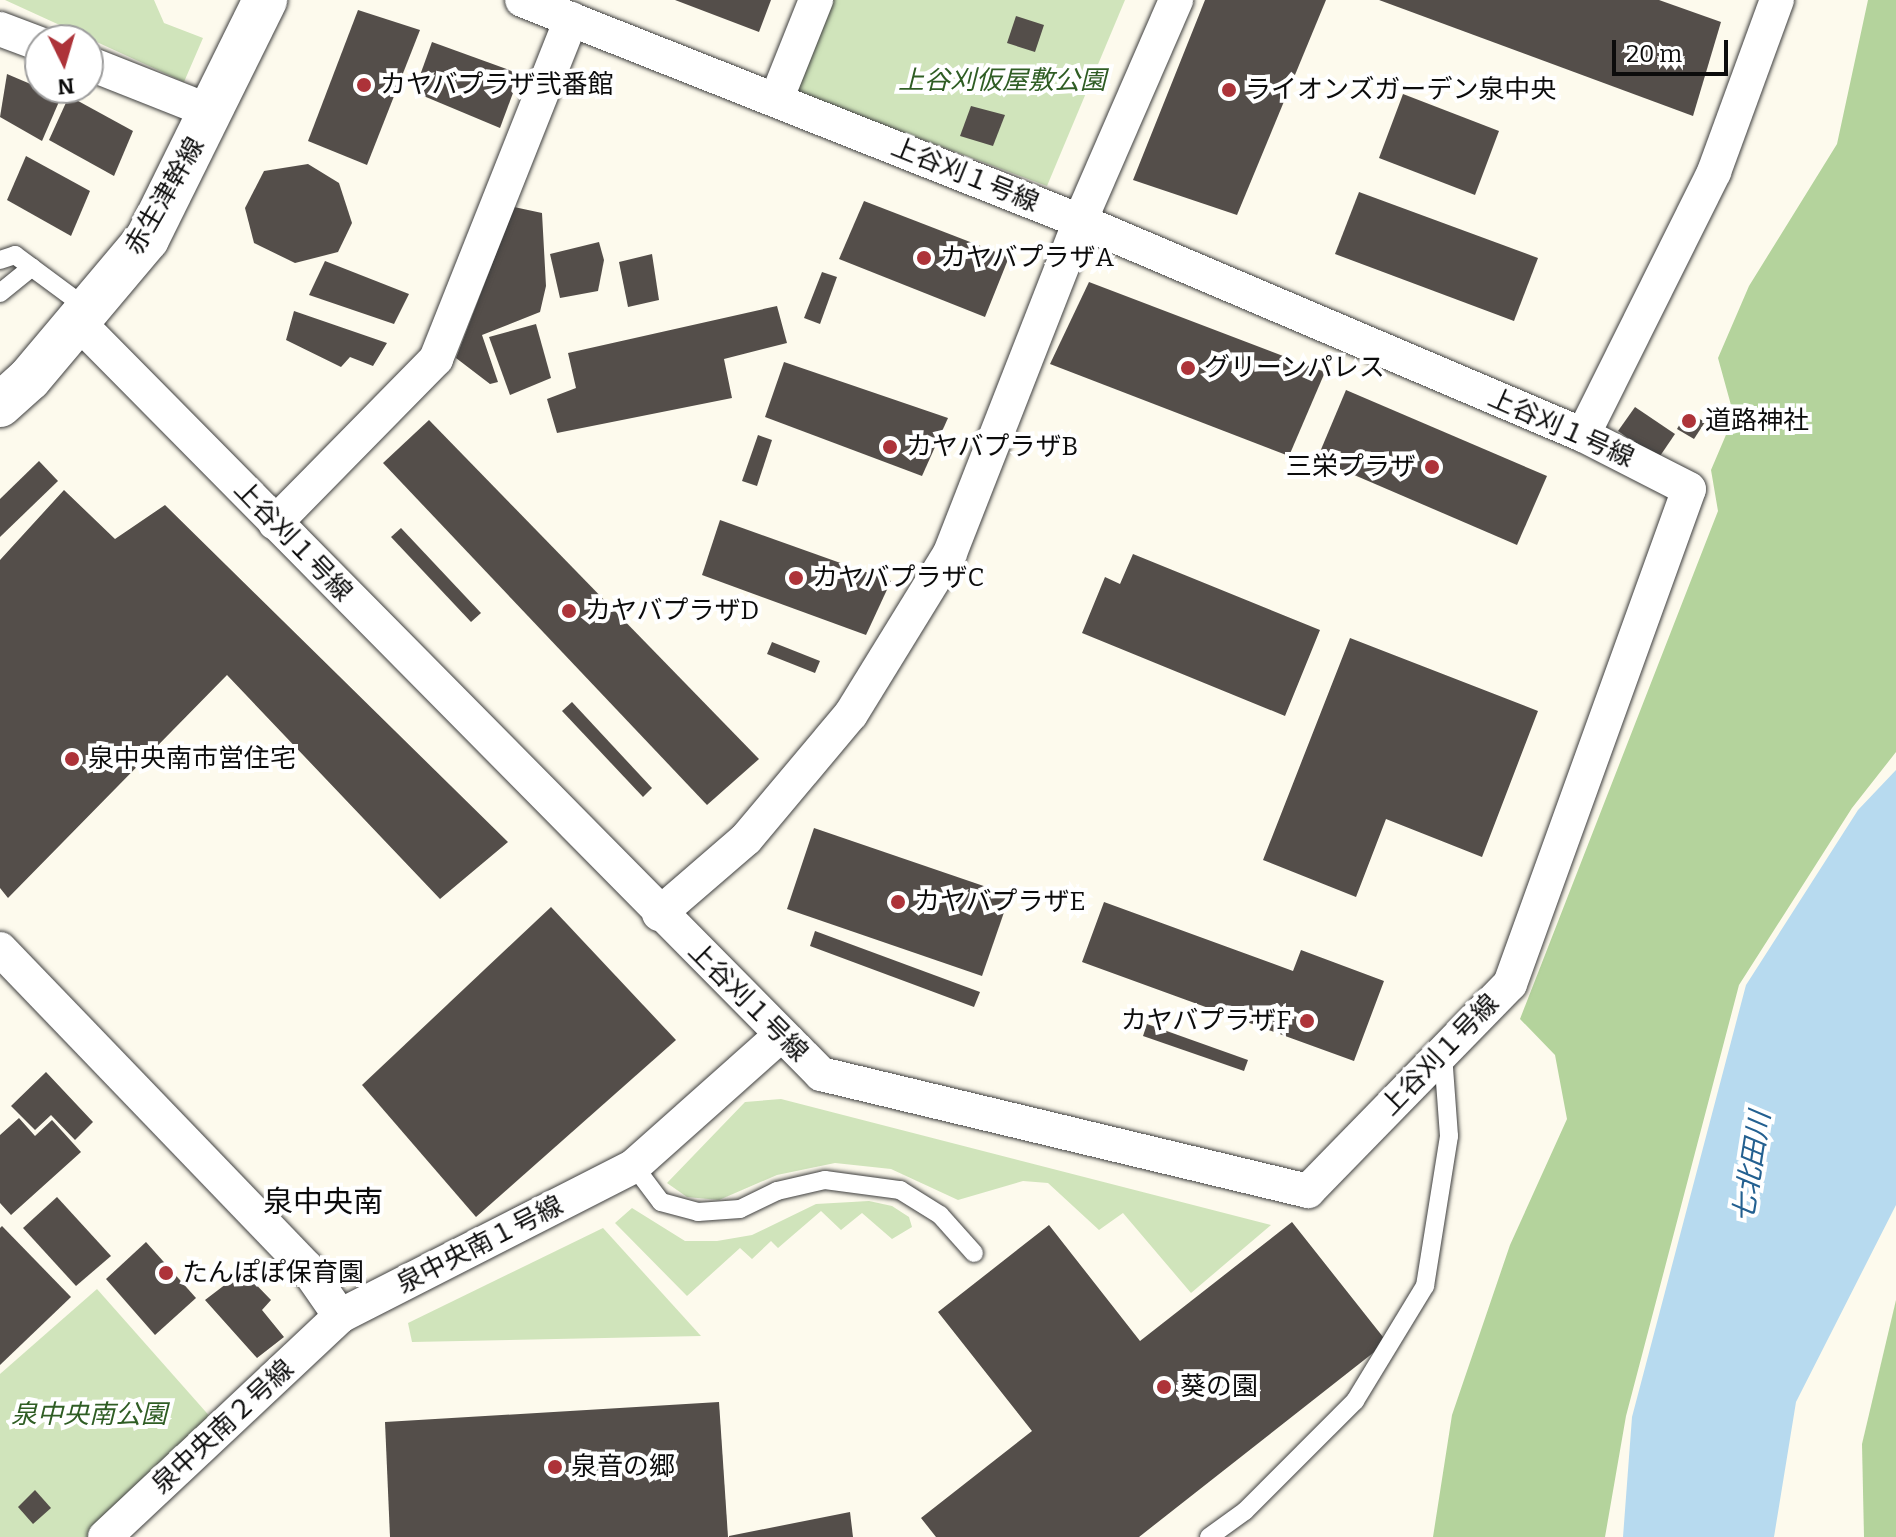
<!DOCTYPE html>
<meta charset="utf-8">
<style>
body{margin:0}
#map{position:relative;width:1896px;height:1537px;overflow:hidden;background:#fdfaed;font-family:Bitter,"Noto Sans JP",serif}
div>[style]{position:absolute}
.green>*{inset:0;background:#d0e4bb}
.forest>*{inset:0;background:#b4d39c}
.water>*{inset:0;background:#b7daef}
.building>*{inset:0;background:#544e4a}
.roads{filter:drop-shadow(0 0 2px #3f3f3f) drop-shadow(0 0 2px #3f3f3f)}
.service>*{height:18px;margin:-9px;padding:0 9px;transform-origin:9px;border-radius:9px;background:#fff}
.minor>*{height:34px;margin:-17px;padding:0 17px;transform-origin:17px;border-radius:17px;background:#fff}
.tertiary>*{height:44px;margin:-22px;padding:0 22px;transform-origin:22px;border-radius:22px;background:#fff}
.dots>*{width:22px;height:22px;translate:-50% -50%;box-sizing:border-box;border:4px solid #fff;border-radius:50%}
span{translate:-50% -50%;white-space:nowrap;text-align:center;line-height:1.15;-webkit-text-stroke:8px #fff;paint-order:stroke}
.park-label{font-size:26px;color:#2f5d24;font-style:italic}
.poi-label{font-size:26px;color:#0c0c0c}
.left{translate:0 -50%;text-align:left}
.right{translate:-100% -50%;text-align:right}
.street-label{font-size:26px;color:#0c0c0c}
.water-label{font-size:28px;color:#236090;font-style:italic}
.quarter-label{font-size:30px;color:#0c0c0c}
.north{position:absolute;left:24px;top:24px;width:80px;height:80px;box-sizing:border-box;background:#fff;border:2px solid #9e9e9e;border-radius:50%;rotate:175deg;font-size:22px;font-weight:700;line-height:32px;text-align:center;color:#0c0c0c}
.north::after{content:'';display:block;margin:auto;width:28px;height:36px;background:#ad3339;clip-path:polygon(50% 0,100% 100%,50% 72%,0 100%)}
.scale{position:absolute;left:1612px;top:40px;width:116px;height:36px;box-sizing:border-box;border:4px solid #0c0c0c;border-top:0;padding-left:10px;font-size:24px;line-height:28px;white-space:nowrap;color:#0c0c0c;-webkit-text-stroke:6px #fff;paint-order:stroke}
</style>
<div id="map">
<div class="green">
<i style="clip-path:polygon(5px 0,154px 0,164px 23px,203px 38px,184px 82px)"></i>
<i style="clip-path:polygon(827px 0,1125px 0,1047px 186px,796px 92px)"></i>
<i style="clip-path:polygon(781px 1099px,1271px 1225px,1191px 1293px,1123px 1213px,1099px 1230px,1048px 1183px,1023px 1181px,958px 1200px,891px 1169px,835px 1163px,777px 1175px,719px 1200px,687px 1197px,667px 1183px,745px 1102px)"></i>
<i style="clip-path:polygon(869px 1201px,892px 1206px,909px 1217px,912px 1227px,892px 1239px,862px 1213px,841px 1230px,821px 1211px,778px 1248px,771px 1241px,752px 1259px,740px 1248px,687px 1296px,615px 1223px,632px 1208px,685px 1241px,717px 1241px,752px 1235px,816px 1204px)"></i>
<i style="clip-path:polygon(603px 1228px,701px 1336px,412px 1342px,408px 1323px)"></i>
<i style="clip-path:polygon(97px 1289px,213px 1420px,91px 1537px,0 1537px,0 1374px)"></i>
</div>
<div class="forest">
<i style="clip-path:polygon(1868px 0,1896px 0,1896px 752px,1852px 808px,1739px 985px,1626px 1416px,1605px 1537px,1433px 1537px,1452px 1415px,1510px 1245px,1567px 1119px,1555px 1055px,1520px 1019px,1718px 511px,1711px 470px,1734px 416px,1718px 358px,1749px 286px,1837px 144px)"></i>
<i style="clip-path:polygon(1896px 1300px,1896px 1537px,1864px 1537px,1862px 1444px)"></i>
</div>
<div class="water">
<i style="clip-path:polygon(1896px 770px,1896px 1205px,1796px 1402px,1774px 1537px,1623px 1537px,1632px 1417px,1746px 985px,1858px 810px)"></i>
</div>
<div class="building">
<i style="clip-path:polygon(675px 0,771px 0,759px 32px)"></i>
<i style="clip-path:polygon(1205px 0,1326px 0,1237px 215px,1133px 180px)"></i>
<i style="clip-path:polygon(1379px 0,1659px 0,1721px 22px,1693px 116px)"></i>
<i style="clip-path:polygon(358px 10px,420px 30px,367px 165px,308px 141px)"></i>
<i style="clip-path:polygon(1016px 16px,1044px 25px,1035px 52px,1007px 43px)"></i>
<i style="clip-path:polygon(432px 42px,520px 74px,500px 128px,414px 92px)"></i>
<i style="clip-path:polygon(7px 74px,61px 97px,42px 141px,0 117px)"></i>
<i style="clip-path:polygon(1403px 94px,1499px 131px,1475px 195px,1379px 158px)"></i>
<i style="clip-path:polygon(69px 96px,133px 131px,114px 176px,49px 140px)"></i>
<i style="clip-path:polygon(971px 106px,1005px 115px,993px 146px,960px 136px)"></i>
<i style="clip-path:polygon(26px 156px,90px 191px,71px 236px,7px 200px)"></i>
<i style="clip-path:polygon(308px 164px,339px 183px,352px 223px,338px 252px,295px 263px,254px 243px,245px 208px,264px 171px)"></i>
<i style="clip-path:polygon(1359px 192px,1538px 258px,1514px 321px,1335px 254px)"></i>
<i style="clip-path:polygon(864px 201px,1009px 257px,985px 317px,839px 259px)"></i>
<i style="clip-path:polygon(514px 207px,542px 213px,546px 286px,540px 312px,482px 335px,498px 382px,490px 384px,456px 358px)"></i>
<i style="clip-path:polygon(599px 242px,604px 260px,598px 291px,560px 298px,550px 254px)"></i>
<i style="clip-path:polygon(652px 254px,659px 300px,628px 307px,619px 262px)"></i>
<i style="clip-path:polygon(325px 261px,409px 294px,394px 324px,309px 295px)"></i>
<i style="clip-path:polygon(822px 272px,837px 277px,820px 324px,804px 318px)"></i>
<i style="clip-path:polygon(1089px 282px,1325px 372px,1289px 456px,1050px 364px)"></i>
<i style="clip-path:polygon(777px 306px,787px 343px,724px 359px,732px 398px,557px 433px,547px 399px,576px 388px,568px 353px)"></i>
<i style="clip-path:polygon(294px 311px,387px 343px,373px 366px,350px 357px,341px 367px,286px 340px)"></i>
<i style="clip-path:polygon(536px 324px,551px 378px,510px 395px,489px 337px)"></i>
<i style="clip-path:polygon(784px 362px,948px 418px,922px 476px,765px 417px)"></i>
<i style="clip-path:polygon(1346px 390px,1547px 476px,1517px 545px,1317px 459px)"></i>
<i style="clip-path:polygon(1635px 407px,1675px 434px,1658px 459px,1618px 431px)"></i>
<i style="clip-path:polygon(1687px 412px,1705px 422px,1694px 439px,1677px 429px)"></i>
<i style="clip-path:polygon(429px 420px,759px 759px,707px 805px,383px 463px)"></i>
<i style="clip-path:polygon(758px 435px,772px 440px,757px 486px,742px 481px)"></i>
<i style="clip-path:polygon(39px 461px,58px 481px,0 537px,0 499px)"></i>
<i style="clip-path:polygon(64px 490px,115px 539px,165px 505px,508px 842px,440px 899px,227px 675px,8px 898px,0 888px,0 560px)"></i>
<i style="clip-path:polygon(720px 520px,891px 581px,866px 635px,702px 575px)"></i>
<i style="clip-path:polygon(401px 528px,481px 613px,471px 622px,391px 537px)"></i>
<i style="clip-path:polygon(1133px 554px,1320px 630px,1285px 716px,1082px 633px,1105px 577px,1120px 584px)"></i>
<i style="clip-path:polygon(1350px 638px,1538px 711px,1482px 857px,1386px 819px,1356px 897px,1263px 860px)"></i>
<i style="clip-path:polygon(772px 642px,820px 661px,815px 673px,767px 654px)"></i>
<i style="clip-path:polygon(572px 702px,652px 788px,643px 797px,562px 711px)"></i>
<i style="clip-path:polygon(814px 828px,1010px 895px,982px 976px,787px 909px)"></i>
<i style="clip-path:polygon(1104px 902px,1293px 971px,1301px 950px,1384px 981px,1354px 1061px,1082px 962px)"></i>
<i style="clip-path:polygon(551px 907px,676px 1040px,476px 1217px,362px 1085px)"></i>
<i style="clip-path:polygon(815px 931px,980px 992px,974px 1007px,810px 946px)"></i>
<i style="clip-path:polygon(1147px 1024px,1248px 1060px,1244px 1071px,1143px 1036px)"></i>
<i style="clip-path:polygon(46px 1072px,93px 1122px,75px 1140px,51px 1115px,35px 1130px,11px 1106px)"></i>
<i style="clip-path:polygon(19px 1118px,35px 1136px,52px 1120px,81px 1152px,11px 1215px,0 1203px,0 1135px)"></i>
<i style="clip-path:polygon(57px 1197px,111px 1256px,76px 1286px,23px 1228px)"></i>
<i style="clip-path:polygon(1292px 1222px,1387px 1342px,1139px 1537px,936px 1537px,921px 1518px,1032px 1431px,938px 1312px,1049px 1225px,1140px 1341px)"></i>
<i style="clip-path:polygon(2px 1226px,71px 1297px,0 1365px,0 1228px)"></i>
<i style="clip-path:polygon(146px 1242px,196px 1298px,155px 1335px,106px 1279px)"></i>
<i style="clip-path:polygon(243px 1271px,271px 1300px,262px 1310px,284px 1337px,257px 1358px,205px 1300px)"></i>
<i style="clip-path:polygon(719px 1402px,728px 1537px,390px 1537px,385px 1422px)"></i>
<i style="clip-path:polygon(35px 1490px,51px 1508px,33px 1524px,18px 1507px)"></i>
<i style="clip-path:polygon(850px 1512px,853px 1537px,729px 1537px,729px 1536px)"></i>
</div>
<div class="roads">
<div class="service">
<i style="left:0;top:260px;width:16px;rotate:-18deg"></i>
<i style="left:15px;top:255px;width:91px;rotate:36.5deg"></i>
<i style="left:0;top:293px;width:41px;rotate:-39.1deg"></i>
<i style="left:634px;top:1166px;width:45px;rotate:53.1deg"></i>
<i style="left:661px;top:1202px;width:38px;rotate:15deg"></i>
<i style="left:698px;top:1212px;width:42px;rotate:-4.1deg"></i>
<i style="left:740px;top:1209px;width:41px;rotate:-25.9deg"></i>
<i style="left:777px;top:1191px;width:49px;rotate:-12.9deg"></i>
<i style="left:825px;top:1180px;width:76px;rotate:7.6deg"></i>
<i style="left:900px;top:1190px;width:47px;rotate:32deg"></i>
<i style="left:940px;top:1215px;width:51px;rotate:48.2deg"></i>
<i style="left:1209px;top:1537px;width:44px;rotate:-35.8deg"></i>
<i style="left:1245px;top:1511px;width:156px;rotate:-45deg"></i>
<i style="left:1355px;top:1401px;width:135px;rotate:-58.7deg"></i>
<i style="left:1425px;top:1286px;width:152px;rotate:-80.9deg"></i>
<i style="left:1449px;top:1136px;width:82px;rotate:-94.2deg"></i>
</div>
<div class="minor">
<i style="left:0;top:29px;width:43px;rotate:20.6deg"></i>
<i style="left:88px;top:63px;width:133px;rotate:21.6deg"></i>
<i style="left:776px;top:100px;width:108px;rotate:-68.2deg"></i>
<i style="left:77px;top:321px;width:1059px;rotate:45.34deg"></i>
<i style="left:821px;top:1074px;width:501px;rotate:13.51deg"></i>
<i style="left:1308px;top:1191px;width:289px;rotate:-45.7deg"></i>
<i style="left:1510px;top:984px;width:526px;rotate:-70.12deg"></i>
<i style="left:1689px;top:489px;width:119px;rotate:-153deg"></i>
<i style="left:1583px;top:435px;width:547px;rotate:-156.95deg"></i>
<i style="left:1080px;top:221px;width:600px;rotate:-158.39deg"></i>
<i style="left:1583px;top:435px;width:294px;rotate:-63.5deg"></i>
<i style="left:1714px;top:172px;width:183px;rotate:-69.9deg"></i>
<i style="left:275px;top:523px;width:230px;rotate:-45.5deg"></i>
<i style="left:436px;top:359px;width:366px;rotate:-68.3deg"></i>
<i style="left:659px;top:914px;width:115px;rotate:-40.8deg"></i>
<i style="left:746px;top:839px;width:163px;rotate:-50deg"></i>
<i style="left:851px;top:714px;width:189px;rotate:-58.4deg"></i>
<i style="left:950px;top:553px;width:357px;rotate:-68.6deg"></i>
<i style="left:1080px;top:221px;width:241px;rotate:-66.5deg"></i>
<i style="left:0;top:949px;width:441px;rotate:46.1deg"></i>
<i style="left:306px;top:1267px;width:60px;rotate:55.2deg"></i>
<i style="left:340px;top:1316px;width:330px;rotate:-27deg"></i>
<i style="left:634px;top:1166px;width:197px;rotate:-41.7deg"></i>
<i style="left:105px;top:1537px;width:323px;rotate:-43.2deg"></i>
</div>
<div class="tertiary">
<i style="left:0;top:405px;width:39px;rotate:-42deg"></i>
<i style="left:29px;top:379px;width:183px;rotate:-49.9deg"></i>
<i style="left:147px;top:239px;width:267px;rotate:-63.7deg"></i>
</div>
</div>
<div class="dots">
<i style="left:364px;top:85px;background:#ad3339"></i>
<i style="left:1229px;top:90px;background:#ad3339"></i>
<i style="left:924px;top:258px;background:#ad3339"></i>
<i style="left:1188px;top:368px;background:#ad3339"></i>
<i style="left:1689px;top:421px;background:#ad3339"></i>
<i style="left:890px;top:447px;background:#ad3339"></i>
<i style="left:1432px;top:467px;background:#ad3339"></i>
<i style="left:796px;top:578px;background:#ad3339"></i>
<i style="left:569px;top:611px;background:#ad3339"></i>
<i style="left:72px;top:759px;background:#ad3339"></i>
<i style="left:898px;top:902px;background:#ad3339"></i>
<i style="left:1307px;top:1021px;background:#ad3339"></i>
<i style="left:166px;top:1273px;background:#ad3339"></i>
<i style="left:1164px;top:1387px;background:#ad3339"></i>
<i style="left:555px;top:1467px;background:#ad3339"></i>
</div>
<div class="park-label">
<span style="left:1002px;top:81px">上谷刈仮屋敷公園</span>
<span style="left:89px;top:1415px">泉中央南公園</span>
</div>
<div class="poi-label">
<span class="left" style="left:380px;top:85px">カヤバプラザ弐番館</span>
<span class="left" style="left:1245px;top:90px">ライオンズガーデン泉中央</span>
<span class="left" style="left:940px;top:258px">カヤバプラザA</span>
<span class="left" style="left:1204px;top:368px">グリーンパレス</span>
<span class="left" style="left:1705px;top:421px">道路神社</span>
<span class="left" style="left:906px;top:447px">カヤバプラザB</span>
<span class="right" style="left:1416px;top:467px">三栄プラザ</span>
<span class="left" style="left:812px;top:578px">カヤバプラザC</span>
<span class="left" style="left:585px;top:611px">カヤバプラザD</span>
<span class="left" style="left:88px;top:759px">泉中央南市営住宅</span>
<span class="left" style="left:914px;top:902px">カヤバプラザE</span>
<span class="right" style="left:1291px;top:1021px">カヤバプラザF</span>
<span class="left" style="left:182px;top:1273px">たんぽぽ保育園</span>
<span class="left" style="left:1180px;top:1387px">葵の園</span>
<span class="left" style="left:571px;top:1467px">泉音の郷</span>
</div>
<div class="street-label">
<span style="left:965px;top:175px;rotate:22deg">上谷刈１号線</span>
<span style="left:165px;top:196px;rotate:-60deg">赤生津幹線</span>
<span style="left:1561px;top:428px;rotate:24deg">上谷刈１号線</span>
<span style="left:293px;top:541px;rotate:46deg">上谷刈１号線</span>
<span style="left:748px;top:1002px;rotate:45deg">上谷刈１号線</span>
<span style="left:1440px;top:1055px;rotate:-46deg">上谷刈１号線</span>
<span style="left:480px;top:1245px;rotate:-27deg">泉中央南１号線</span>
<span style="left:223px;top:1427px;rotate:-43deg">泉中央南２号線</span>
</div>
<div class="water-label">
<span style="left:1752px;top:1167px;rotate:-81deg">七北田川</span>
</div>
<div class="quarter-label">
<span style="left:323px;top:1202px">泉中央南</span>
</div>
<div class="north">N</div>
<div class="scale">20 m</div>
</div>
